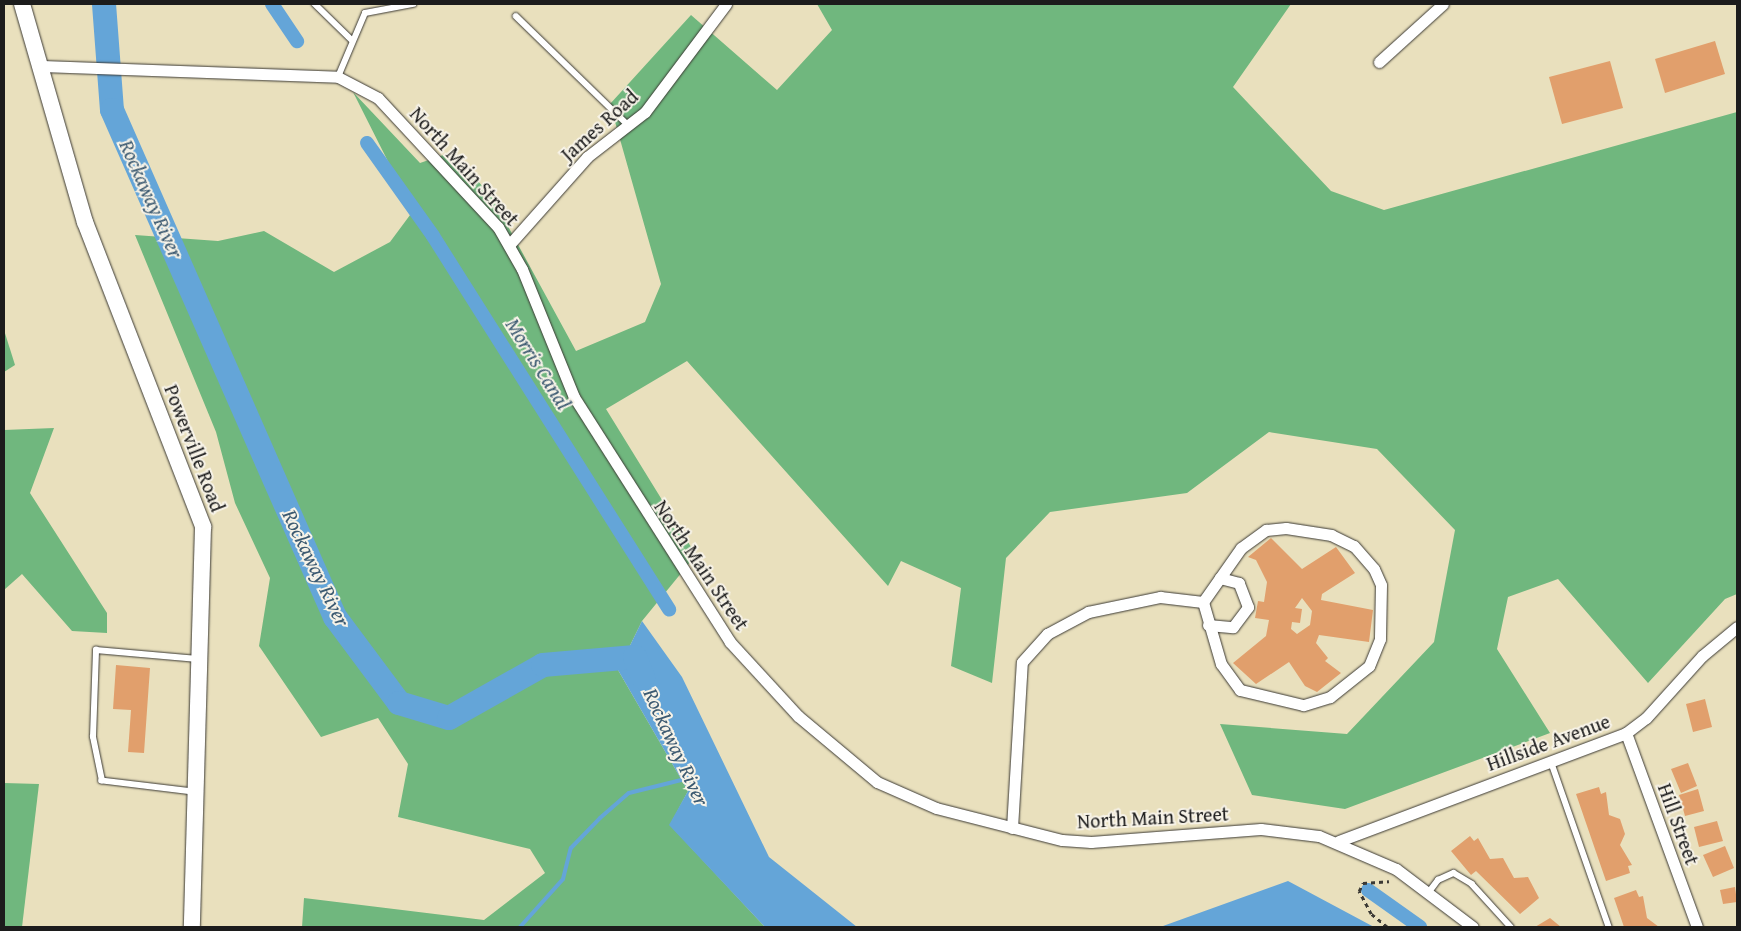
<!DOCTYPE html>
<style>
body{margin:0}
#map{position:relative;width:1741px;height:931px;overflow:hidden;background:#e9e0bd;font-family:"Gentium Book Plus",serif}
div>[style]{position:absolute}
.forest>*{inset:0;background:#70b77e}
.water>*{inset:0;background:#64a5d8}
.stream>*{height:4px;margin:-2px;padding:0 2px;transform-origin:2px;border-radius:2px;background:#64a5d8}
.canal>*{height:14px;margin:-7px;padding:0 7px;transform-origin:7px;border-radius:7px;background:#64a5d8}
.river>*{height:24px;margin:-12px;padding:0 12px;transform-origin:12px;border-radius:12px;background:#64a5d8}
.building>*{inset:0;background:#e19f6c}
.path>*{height:2.5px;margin-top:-1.25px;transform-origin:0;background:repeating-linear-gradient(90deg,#3b3934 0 4px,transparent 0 8px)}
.roads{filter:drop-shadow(0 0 1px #3b3934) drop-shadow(0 0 1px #3b3934)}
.service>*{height:5.5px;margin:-2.75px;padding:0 2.75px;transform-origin:2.75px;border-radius:2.75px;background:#fff}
.minor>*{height:11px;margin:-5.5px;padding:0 5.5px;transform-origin:5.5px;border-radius:5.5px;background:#fff}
.secondary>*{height:16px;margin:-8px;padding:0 8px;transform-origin:8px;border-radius:8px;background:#fff}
span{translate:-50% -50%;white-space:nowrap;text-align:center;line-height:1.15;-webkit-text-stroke:4px #f7f3e8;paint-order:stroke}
.street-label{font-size:20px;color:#1c1c1c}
.water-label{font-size:21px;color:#3c5a71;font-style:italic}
.frame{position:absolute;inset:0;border:5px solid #1c1c1c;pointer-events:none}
</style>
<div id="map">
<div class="forest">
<i style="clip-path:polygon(817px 4px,1291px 4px,1233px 87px,1331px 191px,1384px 210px,1737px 112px,1737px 594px,1725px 599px,1648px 683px,1558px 579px,1508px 597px,1497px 649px,1550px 733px,1345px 809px,1252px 795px,1220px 724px,1347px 734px,1434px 642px,1455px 530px,1377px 449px,1269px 432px,1187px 493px,1050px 512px,1006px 558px,992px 683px,951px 666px,961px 588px,901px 561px,888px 586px,687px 361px,606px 409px,696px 555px,642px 621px,618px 670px,688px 791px,670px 825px,765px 927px,302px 927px,304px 898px,484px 920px,545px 873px,530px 849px,398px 817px,408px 764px,378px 718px,321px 737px,259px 646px,270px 578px,235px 503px,216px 432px,135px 235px,218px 241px,264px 231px,334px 272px,390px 242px,413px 211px,353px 92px,420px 163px,452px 152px,492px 197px,576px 351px,645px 322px,661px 284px,610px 104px,691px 15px,777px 90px,832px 30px)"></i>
<i style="clip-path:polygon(4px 330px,15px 365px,4px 372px)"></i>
<i style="clip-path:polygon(54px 428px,30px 493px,107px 613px,107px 633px,72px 631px,22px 574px,4px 590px,4px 430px)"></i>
<i style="clip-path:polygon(4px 783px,39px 784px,22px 927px,4px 927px)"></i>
</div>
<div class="water">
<i style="clip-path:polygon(642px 621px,682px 677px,769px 857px,857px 927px,765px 927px,669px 825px,688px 791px,618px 670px)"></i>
<i style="clip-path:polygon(1288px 881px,1374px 927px,1160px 927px,1163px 926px)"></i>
</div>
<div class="stream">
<i style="left:520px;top:927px;width:64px;rotate:-48.1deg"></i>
<i style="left:563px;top:879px;width:32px;rotate:-76deg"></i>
<i style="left:571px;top:848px;width:42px;rotate:-46deg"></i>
<i style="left:600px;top:818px;width:38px;rotate:-41deg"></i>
<i style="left:629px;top:793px;width:58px;rotate:-14deg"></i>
</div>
<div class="canal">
<i style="left:272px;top:4px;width:45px;rotate:56deg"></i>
<i style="left:367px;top:143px;width:114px;rotate:54.6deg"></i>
<i style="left:433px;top:236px;width:442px;rotate:57.7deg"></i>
<i style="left:1368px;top:890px;width:64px;rotate:35.4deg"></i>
</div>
<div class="river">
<i style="left:104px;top:4px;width:106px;rotate:85.7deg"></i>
<i style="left:112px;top:110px;width:554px;rotate:66.26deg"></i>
<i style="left:335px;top:617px;width:107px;rotate:53.3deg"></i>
<i style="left:399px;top:703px;width:52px;rotate:16.7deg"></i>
<i style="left:449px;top:718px;width:108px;rotate:-29.4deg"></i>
<i style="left:543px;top:665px;width:92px;rotate:-5deg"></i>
<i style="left:635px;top:657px;width:22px;rotate:68deg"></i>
</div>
<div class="building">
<i style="clip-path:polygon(1715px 41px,1725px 74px,1665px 93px,1655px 59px)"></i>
<i style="clip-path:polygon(1610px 61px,1623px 108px,1562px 124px,1549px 77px)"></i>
<i style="clip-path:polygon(evenodd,1271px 538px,1302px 569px,1336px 547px,1355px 573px,1322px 594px,1321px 600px,1373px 610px,1369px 642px,1319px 635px,1316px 643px,1328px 658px,1325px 661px,1341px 673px,1317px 692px,1305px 686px,1289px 662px,1256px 684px,1233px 663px,1266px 636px,1269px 620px,1255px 618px,1258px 601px,1264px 602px,1267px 582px,1256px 560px,1248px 557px,1271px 538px,1302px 598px,1312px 611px,1310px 625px,1297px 634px,1291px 629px,1292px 622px,1300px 623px,1302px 609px,1295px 608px,1302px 598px)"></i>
<i style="clip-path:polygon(116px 665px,150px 668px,144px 753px,128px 752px,131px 710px,113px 709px)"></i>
<i style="clip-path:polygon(1705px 699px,1712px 727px,1693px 732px,1686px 704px)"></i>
<i style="clip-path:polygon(1688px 763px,1697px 786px,1681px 793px,1671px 769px)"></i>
<i style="clip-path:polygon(1599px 787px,1601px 794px,1606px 792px,1609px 815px,1620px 819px,1625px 834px,1620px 845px,1632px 865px,1628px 866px,1630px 873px,1606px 881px,1576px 794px)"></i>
<i style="clip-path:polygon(1698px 789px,1704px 811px,1685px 816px,1679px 795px)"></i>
<i style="clip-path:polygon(1717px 821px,1723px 841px,1699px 847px,1694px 827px)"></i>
<i style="clip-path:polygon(1470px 836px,1474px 841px,1478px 838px,1490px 859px,1503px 858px,1514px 878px,1528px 877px,1539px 898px,1520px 914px,1476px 871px,1471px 875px,1451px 851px)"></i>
<i style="clip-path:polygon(1725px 846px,1734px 868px,1713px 877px,1703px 855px)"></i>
<i style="clip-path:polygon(1735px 887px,1737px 902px,1723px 904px,1720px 890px)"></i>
<i style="clip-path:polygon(1636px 890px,1639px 897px,1643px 896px,1647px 918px,1659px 927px,1624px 927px,1614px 898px)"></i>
<i style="clip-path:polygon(1550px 918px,1561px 927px,1535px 927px)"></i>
</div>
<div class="path">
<i style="left:1387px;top:927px;width:21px;rotate:-141deg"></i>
<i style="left:1371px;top:914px;width:26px;rotate:-118deg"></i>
<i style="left:1359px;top:891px;width:9px;rotate:-63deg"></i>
<i style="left:1363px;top:883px;width:26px;rotate:-4deg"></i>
</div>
<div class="roads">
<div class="service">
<i style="left:315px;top:4px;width:52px;rotate:44.2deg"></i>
<i style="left:516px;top:16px;width:156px;rotate:44.2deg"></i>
<i style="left:338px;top:77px;width:69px;rotate:-67.1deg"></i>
<i style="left:365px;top:13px;width:49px;rotate:-10.6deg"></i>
<i style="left:1551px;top:761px;width:176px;rotate:70.7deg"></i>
<i style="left:193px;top:792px;width:92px;rotate:-173.1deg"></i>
<i style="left:102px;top:781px;width:45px;rotate:-101.6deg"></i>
<i style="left:93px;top:737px;width:87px;rotate:-88deg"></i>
<i style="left:96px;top:650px;width:102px;rotate:5deg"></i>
<i style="left:1429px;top:892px;width:15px;rotate:-53deg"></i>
<i style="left:1438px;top:880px;width:17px;rotate:-24deg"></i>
<i style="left:1454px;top:873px;width:21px;rotate:31deg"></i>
<i style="left:1472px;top:884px;width:58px;rotate:47.8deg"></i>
</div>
<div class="minor">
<i style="left:1379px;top:62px;width:86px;rotate:-42.2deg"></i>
<i style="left:42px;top:66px;width:296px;rotate:2.1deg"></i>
<i style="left:338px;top:77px;width:45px;rotate:27.7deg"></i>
<i style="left:378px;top:98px;width:176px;rotate:47.1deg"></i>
<i style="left:498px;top:227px;width:48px;rotate:60.3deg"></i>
<i style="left:522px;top:269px;width:138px;rotate:67.9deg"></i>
<i style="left:574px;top:397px;width:290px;rotate:57.5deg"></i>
<i style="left:730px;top:642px;width:100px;rotate:47.4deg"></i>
<i style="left:798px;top:716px;width:103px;rotate:39.9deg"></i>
<i style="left:877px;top:782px;width:64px;rotate:23.8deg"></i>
<i style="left:936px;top:808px;width:130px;rotate:14.3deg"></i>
<i style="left:1062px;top:840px;width:29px;rotate:4deg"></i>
<i style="left:1091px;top:842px;width:170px;rotate:-4.4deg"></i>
<i style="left:1261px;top:829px;width:58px;rotate:6.9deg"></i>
<i style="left:1319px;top:836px;width:84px;rotate:23.2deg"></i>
<i style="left:1396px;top:869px;width:96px;rotate:37deg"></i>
<i style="left:509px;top:245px;width:118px;rotate:-48.4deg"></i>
<i style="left:587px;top:157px;width:73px;rotate:-37.8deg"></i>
<i style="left:645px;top:112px;width:135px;rotate:-53.1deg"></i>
<i style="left:1286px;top:528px;width:46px;rotate:8.8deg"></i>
<i style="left:1331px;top:535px;width:25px;rotate:26deg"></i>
<i style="left:1354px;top:546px;width:30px;rotate:49deg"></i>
<i style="left:1374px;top:569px;width:17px;rotate:66deg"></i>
<i style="left:1381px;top:585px;width:54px;rotate:91.1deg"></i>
<i style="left:1380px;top:639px;width:29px;rotate:112deg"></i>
<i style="left:1369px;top:666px;width:50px;rotate:141.5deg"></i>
<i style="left:1330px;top:697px;width:28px;rotate:163deg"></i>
<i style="left:1303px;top:705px;width:65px;rotate:-166.6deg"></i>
<i style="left:1240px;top:690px;width:32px;rotate:-126deg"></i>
<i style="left:1221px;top:664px;width:65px;rotate:-106.2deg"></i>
<i style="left:1203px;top:602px;width:66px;rotate:-54.9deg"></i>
<i style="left:1241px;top:548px;width:31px;rotate:-36deg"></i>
<i style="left:1266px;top:530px;width:20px;rotate:-6deg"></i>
<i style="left:1208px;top:625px;width:25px;rotate:5deg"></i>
<i style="left:1233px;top:627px;width:25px;rotate:-53deg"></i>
<i style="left:1248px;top:607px;width:26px;rotate:-111deg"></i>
<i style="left:1239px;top:583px;width:20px;rotate:-165deg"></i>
<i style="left:1626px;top:733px;width:207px;rotate:69.9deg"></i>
<i style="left:1012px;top:828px;width:166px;rotate:-86.6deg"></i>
<i style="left:1022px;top:662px;width:38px;rotate:-48deg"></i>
<i style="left:1047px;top:634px;width:47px;rotate:-28.2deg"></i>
<i style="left:1088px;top:612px;width:74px;rotate:-11.8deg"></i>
<i style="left:1160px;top:597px;width:43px;rotate:6.6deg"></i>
<i style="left:1339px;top:841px;width:307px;rotate:-20.6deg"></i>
<i style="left:1626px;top:733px;width:25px;rotate:-37deg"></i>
<i style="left:1646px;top:718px;width:84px;rotate:-47.9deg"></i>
<i style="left:1702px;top:656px;width:45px;rotate:-39.6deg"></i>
</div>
<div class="secondary">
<i style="left:22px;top:4px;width:227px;rotate:73.9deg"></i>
<i style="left:85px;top:222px;width:327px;rotate:68.8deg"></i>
<i style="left:203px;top:527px;width:400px;rotate:91.6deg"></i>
</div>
</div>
<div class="street-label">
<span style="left:599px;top:125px;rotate:-42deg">James Road</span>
<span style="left:465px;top:166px;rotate:48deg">North Main Street</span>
<span style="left:195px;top:448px;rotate:69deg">Powerville Road</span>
<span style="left:702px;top:565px;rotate:56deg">North Main Street</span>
<span style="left:1548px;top:742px;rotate:-20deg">Hillside Avenue</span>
<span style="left:1153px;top:817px;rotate:-3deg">North Main Street</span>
<span style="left:1679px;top:824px;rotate:70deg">Hill Street</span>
</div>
<div class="water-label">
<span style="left:151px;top:199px;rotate:66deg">Rockaway River</span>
<span style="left:538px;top:364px;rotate:58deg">Morris Canal</span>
<span style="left:316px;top:568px;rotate:64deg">Rockaway River</span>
<span style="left:676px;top:747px;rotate:65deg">Rockaway River</span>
</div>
<div class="frame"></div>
</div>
